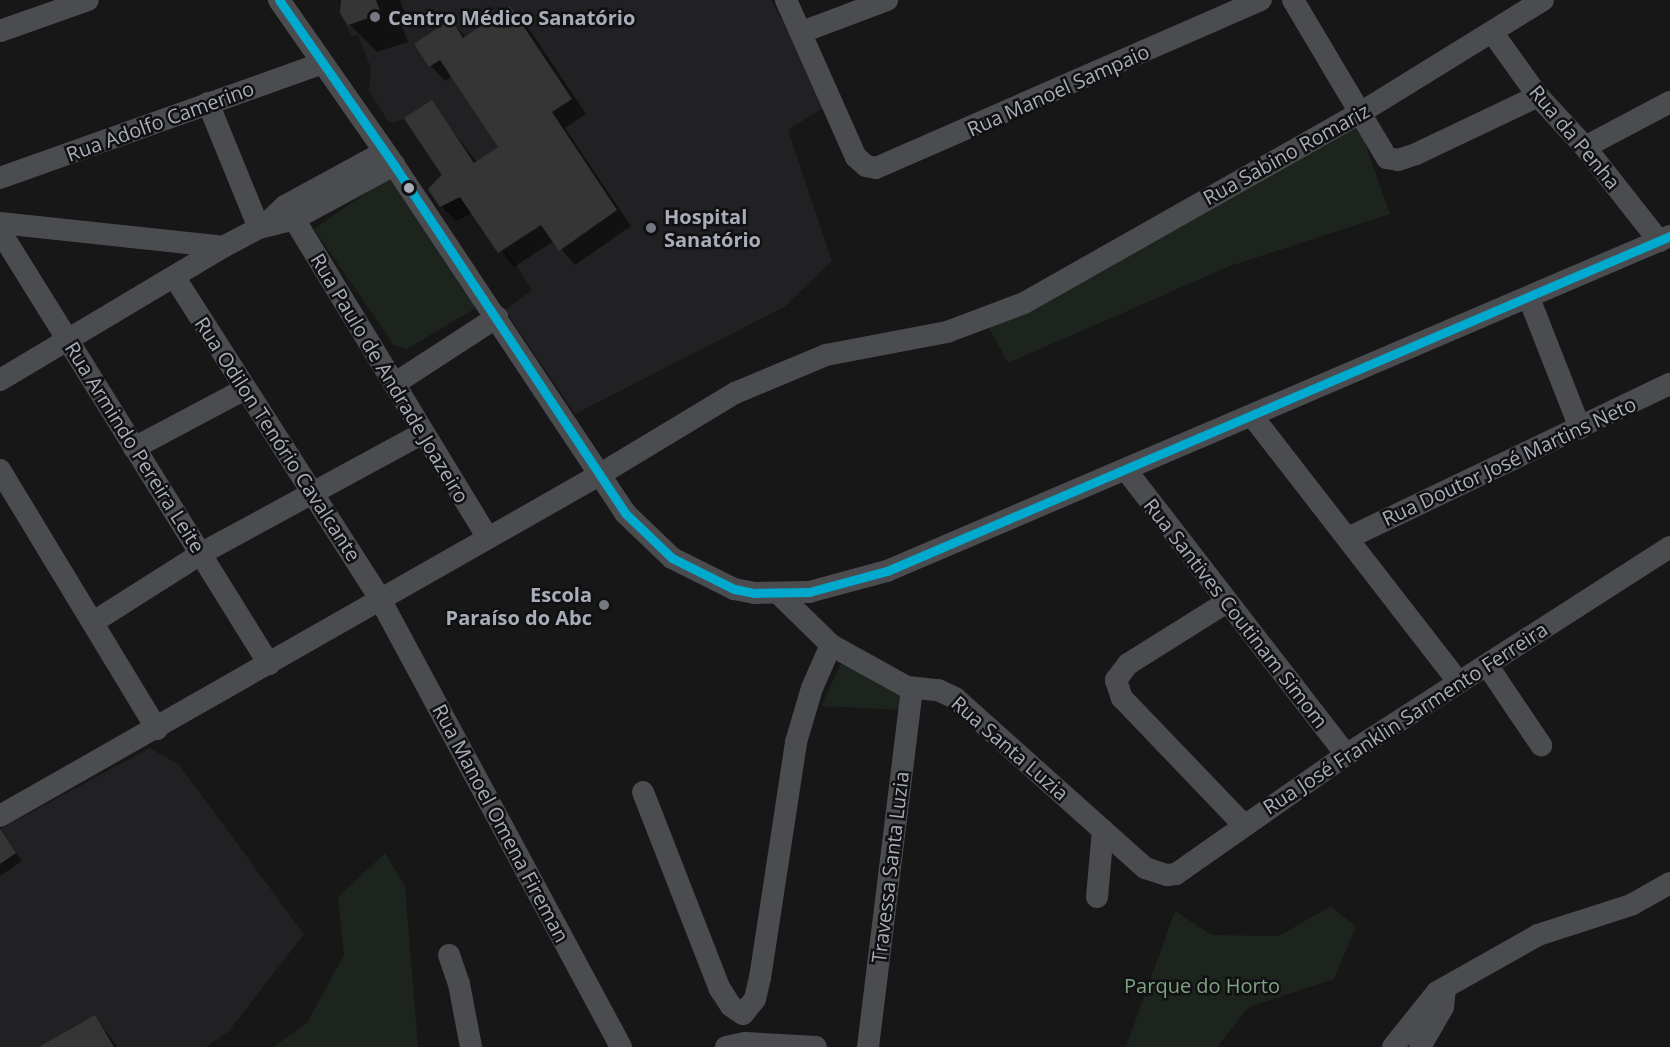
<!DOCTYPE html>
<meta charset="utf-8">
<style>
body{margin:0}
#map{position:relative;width:1670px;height:1047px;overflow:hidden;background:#171717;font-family:"Open Sans",sans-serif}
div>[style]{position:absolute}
.built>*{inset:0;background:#212123}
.green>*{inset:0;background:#1d241e}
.shadow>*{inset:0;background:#0007}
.building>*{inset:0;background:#353536}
.minor>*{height:22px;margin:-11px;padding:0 11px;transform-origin:11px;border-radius:11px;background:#4b4c50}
.bus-1>*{height:9px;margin:-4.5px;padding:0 4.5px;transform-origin:4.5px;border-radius:4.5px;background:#00a9ce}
.dots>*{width:16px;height:16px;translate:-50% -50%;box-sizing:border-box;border:3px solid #111113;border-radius:50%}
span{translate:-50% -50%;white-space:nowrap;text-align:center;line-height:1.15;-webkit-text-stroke:5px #111113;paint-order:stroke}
.poi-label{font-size:20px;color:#a8adb8;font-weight:700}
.left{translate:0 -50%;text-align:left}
.right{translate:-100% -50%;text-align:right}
.street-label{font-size:20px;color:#a8adb8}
.park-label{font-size:20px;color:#7fa381}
</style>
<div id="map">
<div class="built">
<i style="clip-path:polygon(339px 0,771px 0,828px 105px,788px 130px,832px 261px,784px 307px,575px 414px,505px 310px,532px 290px,506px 249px,498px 253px,460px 197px,440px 207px,428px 189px,441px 174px,404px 119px,394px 123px,388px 121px,369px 91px,371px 68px,358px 35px,352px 36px,341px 16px)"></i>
<i style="clip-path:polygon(150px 748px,179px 765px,304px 934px,229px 1031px,206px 1047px,0 1047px,0 829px)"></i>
</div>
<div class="green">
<i style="clip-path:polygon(1356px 118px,1390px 214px,1230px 266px,1008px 363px,989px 328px)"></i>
<i style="clip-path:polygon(396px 172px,484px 303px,407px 349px,394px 345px,314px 229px)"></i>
<i style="clip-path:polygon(845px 655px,911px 695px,906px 710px,821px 706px)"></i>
<i style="clip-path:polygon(385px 853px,405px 886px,418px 1047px,273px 1047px,307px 1023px,344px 955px,338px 897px)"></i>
<i style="clip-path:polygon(1331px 906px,1356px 927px,1334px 979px,1249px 1007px,1217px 1047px,1126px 1047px,1175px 911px,1211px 935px,1279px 936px)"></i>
</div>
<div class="shadow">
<i style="clip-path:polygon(338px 0,400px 0,409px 24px,402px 26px,408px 42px,377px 52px,349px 24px)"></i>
<i style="clip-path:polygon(510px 8px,525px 23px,586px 114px,565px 128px,631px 226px,575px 265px,554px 241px,514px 267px,473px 213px,456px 221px,441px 206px,443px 175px,431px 102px,477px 163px,501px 148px,452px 76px,445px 81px,431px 66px,450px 21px,466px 37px)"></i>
<i style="clip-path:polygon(5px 839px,22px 861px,0 876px,0 842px)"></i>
<i style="clip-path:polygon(95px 1016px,117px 1047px,41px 1047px)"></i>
</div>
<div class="building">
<i style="clip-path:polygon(341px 0,376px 0,381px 14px,348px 25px,340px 13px)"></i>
<i style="clip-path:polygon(510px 6px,572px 99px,552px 112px,617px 210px,559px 251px,541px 225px,498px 253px,460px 197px,440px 207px,428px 189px,442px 175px,404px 118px,432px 100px,474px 163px,498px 147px,440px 60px,429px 67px,414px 44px,451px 19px,463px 38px)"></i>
<i style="clip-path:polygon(0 829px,16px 853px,0 864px)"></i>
<i style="clip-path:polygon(95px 1015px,114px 1047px,38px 1047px,67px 1031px)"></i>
</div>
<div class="minor">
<i style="left:279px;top:0;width:201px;rotate:55.1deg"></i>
<i style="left:394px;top:165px;width:418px;rotate:56.4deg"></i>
<i style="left:625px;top:513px;width:65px;rotate:43.8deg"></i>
<i style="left:672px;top:558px;width:69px;rotate:26.6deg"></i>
<i style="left:734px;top:589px;width:20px;rotate:11deg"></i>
<i style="left:754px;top:593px;width:55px;rotate:-1deg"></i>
<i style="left:809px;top:592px;width:81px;rotate:-15.1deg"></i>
<i style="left:887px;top:571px;width:852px;rotate:-23.16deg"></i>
<i style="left:786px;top:0;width:172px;rotate:66deg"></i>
<i style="left:856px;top:157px;width:13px;rotate:42deg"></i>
<i style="left:866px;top:166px;width:10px;rotate:11deg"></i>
<i style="left:876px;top:168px;width:420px;rotate:-23.6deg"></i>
<i style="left:1293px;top:0;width:184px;rotate:59.3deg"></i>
<i style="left:1387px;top:158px;width:11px;rotate:10deg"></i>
<i style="left:1398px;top:160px;width:19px;rotate:-18deg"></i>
<i style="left:1416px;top:154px;width:135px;rotate:-25.4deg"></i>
<i style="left:0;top:31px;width:93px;rotate:-19.4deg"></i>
<i style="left:802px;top:32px;width:91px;rotate:-20.6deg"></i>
<i style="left:1492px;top:32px;width:79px;rotate:54.3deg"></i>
<i style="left:1538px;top:96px;width:69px;rotate:47.3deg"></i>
<i style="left:1585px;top:147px;width:120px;rotate:51.8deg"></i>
<i style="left:208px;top:103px;width:135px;rotate:67.8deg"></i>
<i style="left:1585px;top:147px;width:96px;rotate:-27.9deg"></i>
<i style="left:0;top:178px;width:340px;rotate:-19.6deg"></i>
<i style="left:294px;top:219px;width:371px;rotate:58.7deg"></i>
<i style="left:270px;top:220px;width:21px;rotate:-43deg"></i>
<i style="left:285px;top:206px;width:113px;rotate:-28.6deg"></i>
<i style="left:0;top:223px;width:224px;rotate:6.1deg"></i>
<i style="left:0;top:231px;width:510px;rotate:58.15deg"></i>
<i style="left:175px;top:278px;width:381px;rotate:57.4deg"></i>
<i style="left:380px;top:599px;width:509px;rotate:61.72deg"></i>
<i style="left:1529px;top:298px;width:140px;rotate:68.6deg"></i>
<i style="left:0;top:380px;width:260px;rotate:-30.8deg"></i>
<i style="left:223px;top:247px;width:41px;rotate:-27.8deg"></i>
<i style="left:259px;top:228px;width:36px;rotate:-14deg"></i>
<i style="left:294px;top:219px;width:114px;rotate:-28.4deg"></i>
<i style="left:394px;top:384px;width:123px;rotate:-33deg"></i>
<i style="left:1253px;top:417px;width:336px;rotate:52.2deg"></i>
<i style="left:134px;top:448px;width:126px;rotate:-28deg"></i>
<i style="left:0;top:470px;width:303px;rotate:58.8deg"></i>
<i style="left:1126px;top:470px;width:360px;rotate:52.3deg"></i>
<i style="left:1348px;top:538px;width:357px;rotate:-25.6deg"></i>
<i style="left:780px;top:595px;width:71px;rotate:44.4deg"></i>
<i style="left:831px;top:645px;width:87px;rotate:28.9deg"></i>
<i style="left:907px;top:687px;width:31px;rotate:6deg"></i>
<i style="left:938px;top:690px;width:19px;rotate:25deg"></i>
<i style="left:955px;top:698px;width:255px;rotate:41.8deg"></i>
<i style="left:1145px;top:868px;width:23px;rotate:18deg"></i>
<i style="left:1167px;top:875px;width:9px;rotate:-6deg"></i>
<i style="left:1176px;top:874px;width:208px;rotate:-35deg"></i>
<i style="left:1346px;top:755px;width:385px;rotate:-32.7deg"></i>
<i style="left:1227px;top:602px;width:117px;rotate:147.9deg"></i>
<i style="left:1128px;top:664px;width:20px;rotate:127deg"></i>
<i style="left:1116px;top:680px;width:19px;rotate:72deg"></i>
<i style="left:1122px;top:698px;width:175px;rotate:46.2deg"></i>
<i style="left:95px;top:621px;width:127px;rotate:-32.4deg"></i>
<i style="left:202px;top:553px;width:251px;rotate:-28.5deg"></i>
<i style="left:1487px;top:665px;width:97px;rotate:56deg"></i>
<i style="left:643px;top:792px;width:212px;rotate:68.7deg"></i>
<i style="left:720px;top:989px;width:20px;rotate:57deg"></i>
<i style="left:731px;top:1006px;width:14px;rotate:34deg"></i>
<i style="left:0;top:816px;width:689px;rotate:-29.65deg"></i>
<i style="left:599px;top:475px;width:159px;rotate:-31.1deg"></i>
<i style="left:735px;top:393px;width:99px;rotate:-22.7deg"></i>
<i style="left:826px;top:355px;width:123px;rotate:-10.8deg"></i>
<i style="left:947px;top:332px;width:82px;rotate:-20.6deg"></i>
<i style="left:1024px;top:303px;width:386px;rotate:-29.5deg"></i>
<i style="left:1360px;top:113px;width:215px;rotate:-31.7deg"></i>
<i style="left:1097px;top:897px;width:67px;rotate:-84.9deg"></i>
<i style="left:449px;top:955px;width:31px;rotate:71deg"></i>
<i style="left:459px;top:984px;width:64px;rotate:79.2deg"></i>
<i style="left:743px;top:1014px;width:19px;rotate:-51deg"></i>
<i style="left:755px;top:999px;width:22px;rotate:-77deg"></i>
<i style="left:760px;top:978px;width:239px;rotate:-81.3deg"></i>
<i style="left:796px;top:742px;width:56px;rotate:-73.5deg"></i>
<i style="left:812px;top:688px;width:47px;rotate:-66.2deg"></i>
<i style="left:726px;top:1047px;width:19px;rotate:-12deg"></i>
<i style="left:745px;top:1043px;width:71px;rotate:3.2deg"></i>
<i style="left:868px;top:1047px;width:362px;rotate:-83deg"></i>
<i style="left:1393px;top:1047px;width:70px;rotate:-51.3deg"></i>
<i style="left:1437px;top:992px;width:116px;rotate:-29.4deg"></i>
<i style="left:1538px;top:935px;width:98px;rotate:-17.9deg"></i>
<i style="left:1631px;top:905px;width:45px;rotate:-29.4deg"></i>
<i style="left:1420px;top:1047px;width:46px;rotate:-60.1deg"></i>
<i style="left:1443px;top:1007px;width:18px;rotate:-84deg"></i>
</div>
<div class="bus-1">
<i style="left:279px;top:0;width:201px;rotate:55.1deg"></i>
<i style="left:394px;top:165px;width:418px;rotate:56.4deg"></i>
<i style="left:625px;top:513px;width:65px;rotate:43.8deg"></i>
<i style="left:672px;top:558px;width:69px;rotate:26.6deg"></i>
<i style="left:734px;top:589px;width:20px;rotate:11deg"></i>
<i style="left:754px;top:593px;width:55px;rotate:-1deg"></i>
<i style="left:809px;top:592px;width:81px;rotate:-15.1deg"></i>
<i style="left:887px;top:571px;width:852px;rotate:-23.16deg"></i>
</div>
<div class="dots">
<i style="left:375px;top:17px;background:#757880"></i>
<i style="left:409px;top:188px;background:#a8adb8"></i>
<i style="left:651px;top:228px;background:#757880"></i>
<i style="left:604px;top:605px;background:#757880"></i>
</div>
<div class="poi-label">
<span class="left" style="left:388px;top:17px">Centro Médico Sanatório</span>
<span class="left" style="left:664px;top:228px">Hospital<br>Sanatório</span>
<span class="right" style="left:592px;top:606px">Escola<br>Paraíso do Abc</span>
</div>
<div class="street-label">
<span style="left:1058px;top:90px;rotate:-24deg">Rua Manoel Sampaio</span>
<span style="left:160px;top:121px;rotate:-20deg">Rua Adolfo Camerino</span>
<span style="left:1575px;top:137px;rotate:50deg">Rua da Penha</span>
<span style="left:1286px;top:154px;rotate:-29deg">Rua Sabino Romariz</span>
<span style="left:390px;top:378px;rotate:59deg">Rua Paulo de Andrade Joazeiro</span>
<span style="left:278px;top:439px;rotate:57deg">Rua Odilon Tenório Cavalcante</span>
<span style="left:135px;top:447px;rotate:58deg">Rua Armindo Pereira Leite</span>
<span style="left:1509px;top:461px;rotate:-25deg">Rua Doutor José Martins Neto</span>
<span style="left:1236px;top:613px;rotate:52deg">Rua Santives Coutinam Simom</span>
<span style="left:1405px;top:718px;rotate:-33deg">Rua José Franklin Sarmento Ferreira</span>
<span style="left:1010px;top:748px;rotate:41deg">Rua Santa Luzia</span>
<span style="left:501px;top:823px;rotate:62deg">Rua Manoel Omena Fireman</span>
<span style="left:890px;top:867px;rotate:-83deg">Travessa Santa Luzia</span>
</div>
<div class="park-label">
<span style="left:1202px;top:985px">Parque do Horto</span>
</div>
</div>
